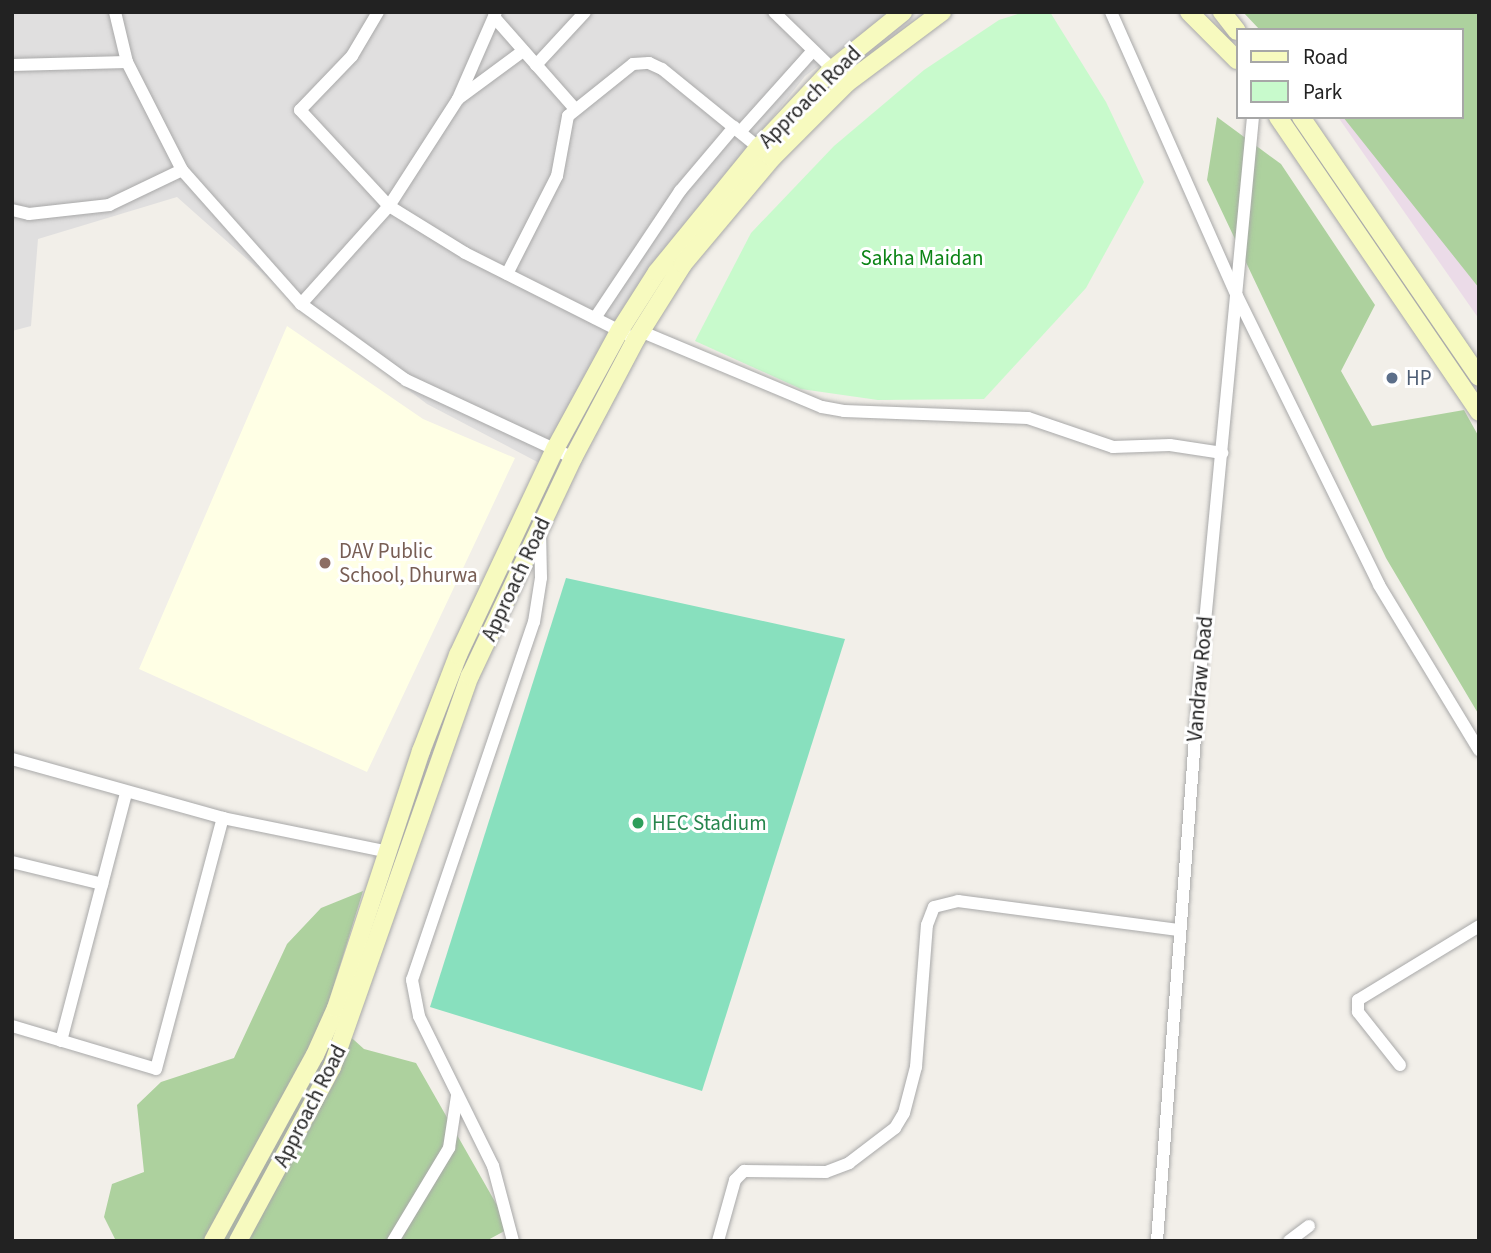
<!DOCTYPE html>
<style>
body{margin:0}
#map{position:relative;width:1491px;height:1253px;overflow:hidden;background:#f2efe9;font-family:"Source Sans 3",sans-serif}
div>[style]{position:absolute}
.residential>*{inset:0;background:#e0dfdf}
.industrial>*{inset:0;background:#ebdbe8}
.education>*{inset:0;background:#ffffe5}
.forest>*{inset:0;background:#add19e}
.park>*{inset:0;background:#c8facc}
.pitch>*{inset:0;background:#88e0be}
.roads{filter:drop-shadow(0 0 2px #a9a9a9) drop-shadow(0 0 2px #a9a9a9)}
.street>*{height:12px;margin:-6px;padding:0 6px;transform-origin:6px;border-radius:6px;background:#fff}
.secondary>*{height:18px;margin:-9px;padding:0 9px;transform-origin:9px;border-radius:9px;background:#f7fabf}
.dots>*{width:19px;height:19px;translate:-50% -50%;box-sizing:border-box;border:4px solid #fff;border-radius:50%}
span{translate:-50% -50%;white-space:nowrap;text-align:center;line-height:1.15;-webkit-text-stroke:6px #fff;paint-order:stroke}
.street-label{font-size:21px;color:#222}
.park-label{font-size:21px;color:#0c8416}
.service-label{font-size:21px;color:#4e5e75}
.left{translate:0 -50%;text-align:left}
.education-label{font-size:21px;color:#785e54}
.leisure-label{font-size:21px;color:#27864d}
.frame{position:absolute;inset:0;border:14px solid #222;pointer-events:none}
.legend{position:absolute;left:1236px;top:28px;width:228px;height:91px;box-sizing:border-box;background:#fff;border:2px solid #a7a7a7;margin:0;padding:9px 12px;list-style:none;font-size:21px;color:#222}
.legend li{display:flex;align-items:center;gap:14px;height:35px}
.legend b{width:35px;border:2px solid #a7a7a7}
</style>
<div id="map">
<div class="residential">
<i style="clip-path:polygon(12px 12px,890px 12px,805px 76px,647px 277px,545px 466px,427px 404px,311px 316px,177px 197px,38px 239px,31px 326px,12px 331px)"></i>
</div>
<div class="industrial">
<i style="clip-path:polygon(1479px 12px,1479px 319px,1338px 117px,1461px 117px,1461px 30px)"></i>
</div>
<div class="education">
<i style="clip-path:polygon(287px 326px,423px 419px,515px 458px,367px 772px,139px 669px)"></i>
</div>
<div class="forest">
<i style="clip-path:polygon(1243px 12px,1479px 12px,1479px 288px,1343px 117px,1461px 117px,1461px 30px,1260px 30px)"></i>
<i style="clip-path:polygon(1217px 117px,1281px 164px,1375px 305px,1341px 371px,1372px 426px,1464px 410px,1479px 437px,1479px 715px,1386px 558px,1207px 180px)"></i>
<i style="clip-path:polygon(363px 891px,325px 1014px,364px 1049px,416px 1063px,510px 1228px,486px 1241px,116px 1241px,104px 1217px,112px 1184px,144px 1172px,137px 1105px,161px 1082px,234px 1058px,287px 944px,321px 908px)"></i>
</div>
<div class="park">
<i style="clip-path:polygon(1024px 12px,1050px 12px,1106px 102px,1144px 182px,1086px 288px,984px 399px,878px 400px,801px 389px,695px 341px,751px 233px,834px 146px,924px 70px,999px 20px)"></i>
</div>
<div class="pitch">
<i style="clip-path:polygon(566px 578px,845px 639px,702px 1091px,430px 1007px)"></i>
</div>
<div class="roads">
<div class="street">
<i style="left:115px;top:12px;width:51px;rotate:76.5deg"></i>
<i style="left:127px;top:62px;width:121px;rotate:63deg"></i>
<i style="left:182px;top:170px;width:179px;rotate:48.4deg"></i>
<i style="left:301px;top:304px;width:130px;rotate:35.9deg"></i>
<i style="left:406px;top:380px;width:184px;rotate:25deg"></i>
<i style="left:378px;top:12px;width:51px;rotate:120.6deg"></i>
<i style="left:352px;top:56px;width:75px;rotate:133.9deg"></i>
<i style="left:300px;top:110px;width:131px;rotate:47.2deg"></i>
<i style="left:389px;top:206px;width:89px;rotate:31.7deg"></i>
<i style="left:465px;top:253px;width:180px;rotate:26.7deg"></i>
<i style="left:774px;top:12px;width:102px;rotate:44.2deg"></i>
<i style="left:1111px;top:12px;width:311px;rotate:66.1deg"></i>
<i style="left:1237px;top:296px;width:322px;rotate:63.8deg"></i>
<i style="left:1379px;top:585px;width:193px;rotate:58.8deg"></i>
<i style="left:494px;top:17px;width:123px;rotate:48.6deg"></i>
<i style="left:12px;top:65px;width:115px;rotate:-1.5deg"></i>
<i style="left:536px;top:65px;width:72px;rotate:-47.2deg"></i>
<i style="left:458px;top:99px;width:81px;rotate:-36.4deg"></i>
<i style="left:740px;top:132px;width:106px;rotate:-48.1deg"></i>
<i style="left:12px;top:210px;width:17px;rotate:13deg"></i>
<i style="left:29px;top:214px;width:81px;rotate:-6.4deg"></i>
<i style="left:109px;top:205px;width:81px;rotate:-25.6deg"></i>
<i style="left:507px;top:274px;width:110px;rotate:-63deg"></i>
<i style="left:557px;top:176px;width:61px;rotate:-79.6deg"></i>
<i style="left:568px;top:116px;width:83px;rotate:-38.7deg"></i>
<i style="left:633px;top:64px;width:16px;rotate:-4deg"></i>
<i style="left:649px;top:63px;width:14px;rotate:25deg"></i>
<i style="left:662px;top:69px;width:130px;rotate:39.1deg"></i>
<i style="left:301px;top:304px;width:132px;rotate:-48.1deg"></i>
<i style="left:389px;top:206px;width:127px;rotate:-57.2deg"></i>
<i style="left:458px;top:99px;width:95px;rotate:-66.4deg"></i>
<i style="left:595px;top:318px;width:153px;rotate:-56.2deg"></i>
<i style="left:680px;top:191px;width:84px;rotate:-49.8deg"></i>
<i style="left:640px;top:331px;width:197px;rotate:22.7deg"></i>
<i style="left:822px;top:407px;width:22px;rotate:10deg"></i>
<i style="left:844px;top:411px;width:184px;rotate:2.2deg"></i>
<i style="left:1028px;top:418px;width:90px;rotate:18.8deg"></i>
<i style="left:1113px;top:447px;width:57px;rotate:-2deg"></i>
<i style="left:1170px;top:445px;width:53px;rotate:8.7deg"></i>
<i style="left:12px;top:759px;width:219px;rotate:15.6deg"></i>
<i style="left:223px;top:818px;width:168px;rotate:11.6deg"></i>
<i style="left:12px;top:862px;width:93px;rotate:13.7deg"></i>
<i style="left:12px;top:1026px;width:150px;rotate:16.6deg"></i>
<i style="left:156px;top:1069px;width:260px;rotate:-75.1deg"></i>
<i style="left:61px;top:1041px;width:256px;rotate:-75.3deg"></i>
<i style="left:1400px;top:1065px;width:68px;rotate:-128.4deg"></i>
<i style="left:1358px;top:1012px;width:12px;rotate:-90deg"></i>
<i style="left:1358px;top:1000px;width:142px;rotate:-31.4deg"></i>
<i style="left:393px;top:1241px;width:109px;rotate:-58.9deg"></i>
<i style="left:449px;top:1148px;width:53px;rotate:-81.3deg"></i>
<i style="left:513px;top:1241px;width:78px;rotate:-104.9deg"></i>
<i style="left:493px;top:1166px;width:167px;rotate:-116.3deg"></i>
<i style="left:419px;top:1016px;width:37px;rotate:-101deg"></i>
<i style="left:412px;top:980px;width:378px;rotate:-71.2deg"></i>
<i style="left:534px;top:622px;width:45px;rotate:-81deg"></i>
<i style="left:541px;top:578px;width:47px;rotate:-91.2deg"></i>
<i style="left:718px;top:1241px;width:63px;rotate:-74.4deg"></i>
<i style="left:735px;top:1180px;width:13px;rotate:-45deg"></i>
<i style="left:744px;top:1171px;width:82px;rotate:0.7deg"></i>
<i style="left:826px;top:1172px;width:25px;rotate:-21deg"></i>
<i style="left:849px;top:1163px;width:58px;rotate:-37.3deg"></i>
<i style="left:895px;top:1128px;width:17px;rotate:-59deg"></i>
<i style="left:904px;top:1113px;width:48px;rotate:-75.4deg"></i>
<i style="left:916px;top:1067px;width:142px;rotate:-85.6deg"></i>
<i style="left:927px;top:925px;width:19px;rotate:-69deg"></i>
<i style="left:934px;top:907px;width:25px;rotate:-14deg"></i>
<i style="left:958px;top:901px;width:222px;rotate:7.5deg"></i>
<i style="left:1157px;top:1241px;width:558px;rotate:-85.68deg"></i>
<i style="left:1199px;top:685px;width:571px;rotate:-84.57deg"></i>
<i style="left:1289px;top:1241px;width:25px;rotate:-37deg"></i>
</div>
<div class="secondary">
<i style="left:1189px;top:12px;width:68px;rotate:45deg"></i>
<i style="left:1222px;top:12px;width:24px;rotate:52deg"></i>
<i style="left:1278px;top:117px;width:357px;rotate:55.7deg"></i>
<i style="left:1301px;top:117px;width:315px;rotate:55.6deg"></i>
<i style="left:213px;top:1241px;width:212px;rotate:-61.3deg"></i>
<i style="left:315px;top:1055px;width:51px;rotate:-65.9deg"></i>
<i style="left:336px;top:1008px;width:271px;rotate:-71.7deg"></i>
<i style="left:421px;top:751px;width:103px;rotate:-68.9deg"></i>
<i style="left:458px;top:655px;width:228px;rotate:-64.8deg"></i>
<i style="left:555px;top:449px;width:136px;rotate:-61.4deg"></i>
<i style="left:620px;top:330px;width:69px;rotate:-57.5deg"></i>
<i style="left:657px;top:272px;width:161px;rotate:-50.8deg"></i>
<i style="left:759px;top:147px;width:104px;rotate:-46.9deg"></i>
<i style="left:830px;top:71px;width:94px;rotate:-38.9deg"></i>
<i style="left:238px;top:1241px;width:198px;rotate:-61.6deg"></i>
<i style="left:332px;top:1067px;width:415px;rotate:-70.6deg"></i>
<i style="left:470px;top:676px;width:241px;rotate:-64.7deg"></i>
<i style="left:573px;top:458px;width:135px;rotate:-62.1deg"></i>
<i style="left:636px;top:339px;width:89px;rotate:-57.9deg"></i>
<i style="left:683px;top:264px;width:138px;rotate:-50deg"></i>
<i style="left:772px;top:158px;width:106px;rotate:-45deg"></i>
<i style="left:847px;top:83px;width:119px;rotate:-36.8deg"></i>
</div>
</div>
<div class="dots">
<i style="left:1392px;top:378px;background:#5c6f8a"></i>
<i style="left:325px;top:563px;background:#8d6e63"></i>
<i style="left:638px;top:823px;background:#2e9e5b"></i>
</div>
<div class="street-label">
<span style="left:810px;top:97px;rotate:-45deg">Approach Road</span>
<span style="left:516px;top:579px;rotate:-65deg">Approach Road</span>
<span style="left:1200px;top:679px;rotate:-85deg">Vandraw Road</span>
<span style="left:310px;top:1106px;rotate:-63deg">Approach Road</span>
</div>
<div class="park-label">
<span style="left:922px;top:258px">Sakha Maidan</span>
</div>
<div class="service-label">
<span class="left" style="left:1406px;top:378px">HP</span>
</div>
<div class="education-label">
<span class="left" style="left:339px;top:563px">DAV Public<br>School, Dhurwa</span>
</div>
<div class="leisure-label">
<span class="left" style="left:652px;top:823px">HEC Stadium</span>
</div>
<div class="frame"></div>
<ul class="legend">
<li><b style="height:9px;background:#f7fabf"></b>Road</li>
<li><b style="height:19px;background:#c8facc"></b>Park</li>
</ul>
</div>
